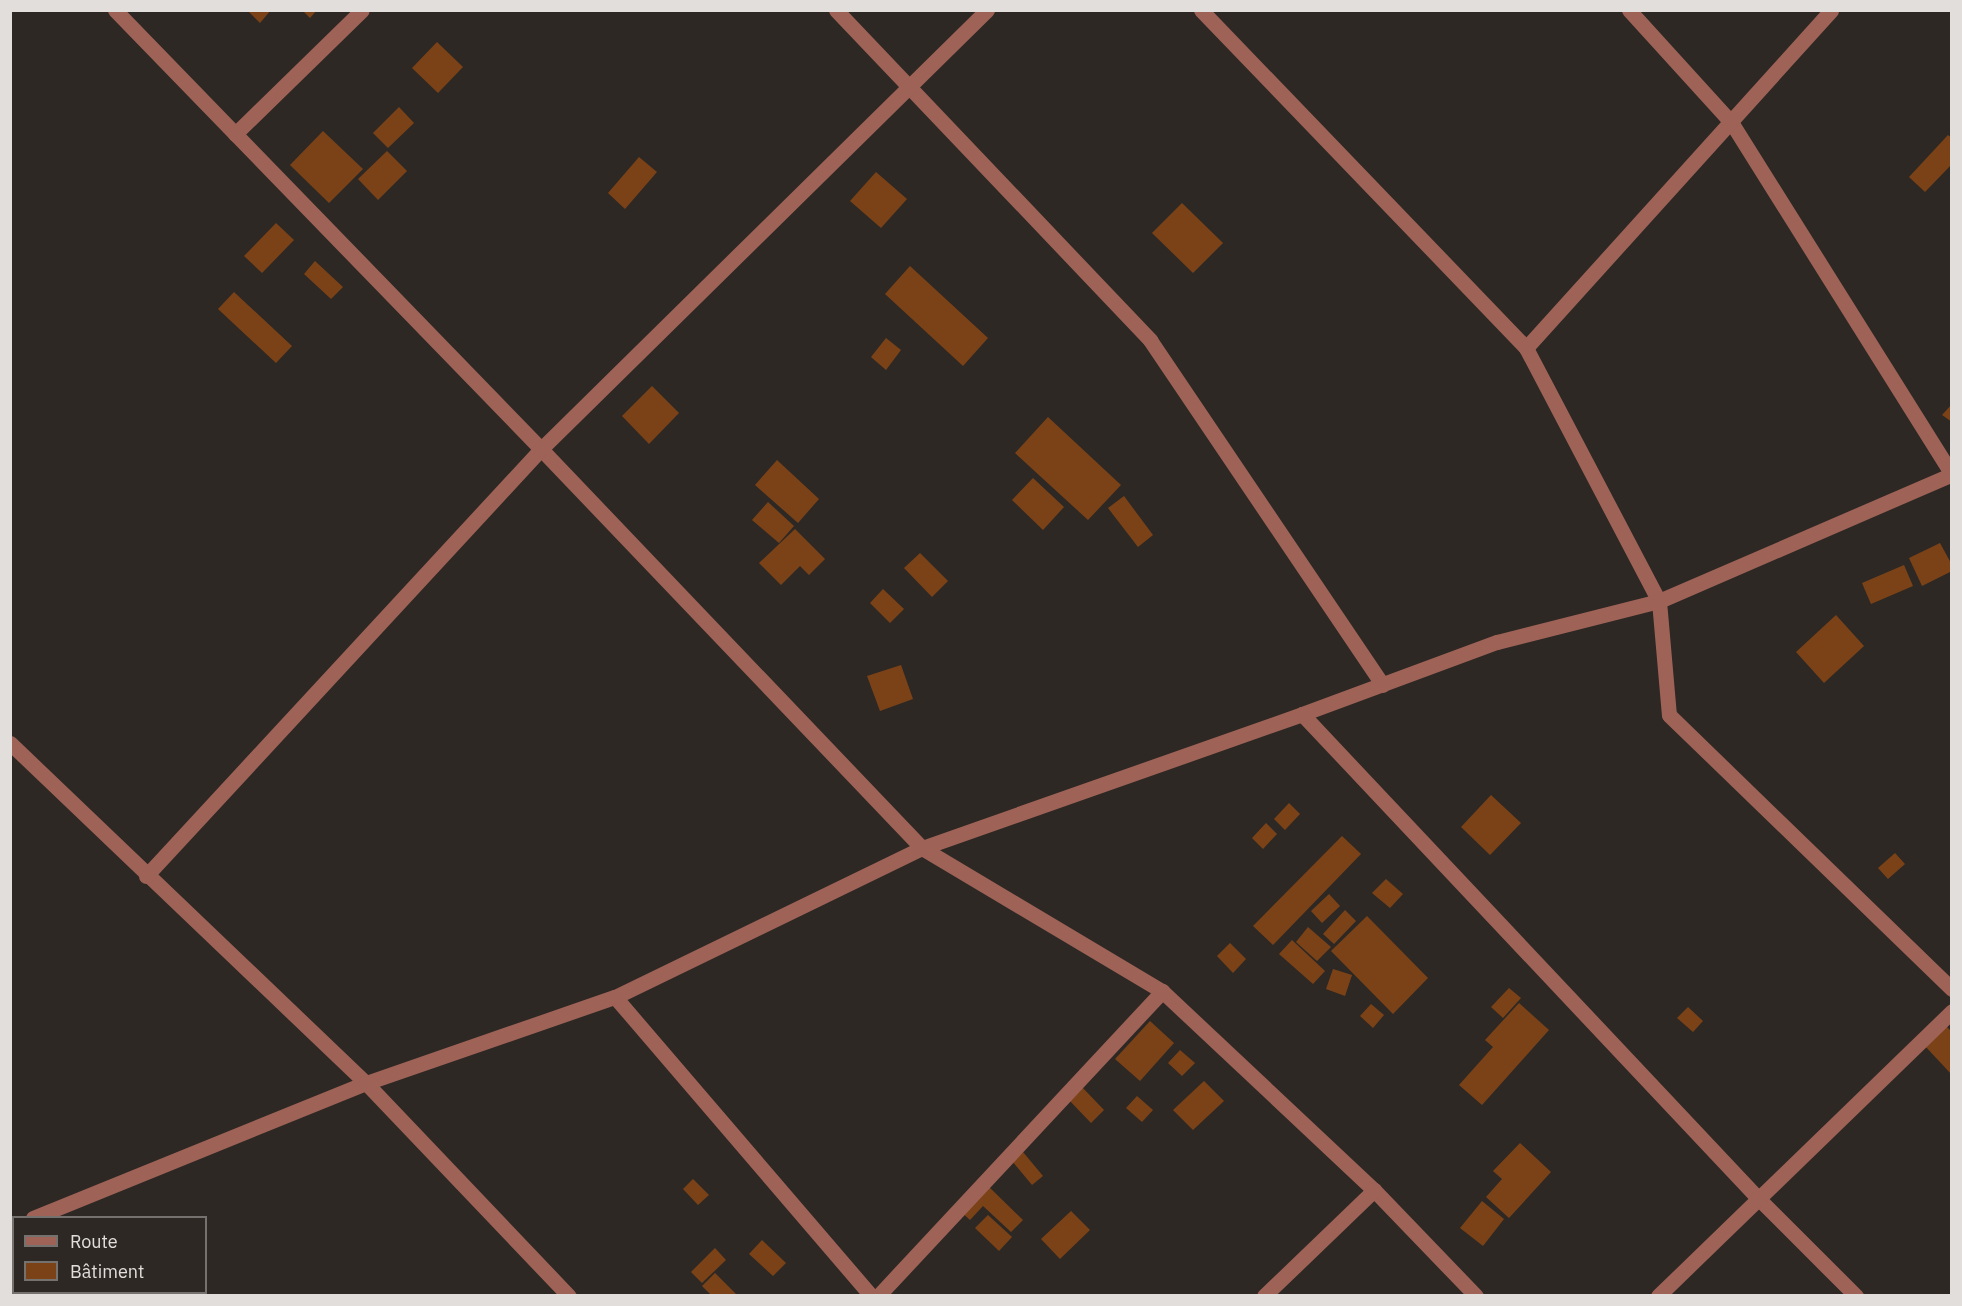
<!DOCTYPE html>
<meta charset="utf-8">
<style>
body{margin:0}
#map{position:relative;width:1962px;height:1306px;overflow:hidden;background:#2d2824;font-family:"IBM Plex Sans",sans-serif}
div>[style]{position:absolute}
.building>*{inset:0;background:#7c4217}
.minor>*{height:15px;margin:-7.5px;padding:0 7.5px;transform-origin:7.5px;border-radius:7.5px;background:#9f6257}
span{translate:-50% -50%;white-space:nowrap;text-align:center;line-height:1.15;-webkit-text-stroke:4.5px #2d2824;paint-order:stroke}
.frame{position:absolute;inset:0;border:12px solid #e2dedc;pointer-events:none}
.legend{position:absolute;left:12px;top:1216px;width:195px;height:78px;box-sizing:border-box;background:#2d2824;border:2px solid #75716e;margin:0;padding:8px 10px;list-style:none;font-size:18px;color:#e2dedc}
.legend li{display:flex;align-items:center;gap:12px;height:30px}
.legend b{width:30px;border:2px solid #75716e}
</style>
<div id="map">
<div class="building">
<i style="clip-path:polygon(247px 10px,271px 10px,260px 23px)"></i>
<i style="clip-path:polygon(302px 10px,317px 10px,310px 18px)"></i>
<i style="clip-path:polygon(437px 42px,463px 67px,438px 93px,412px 68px)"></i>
<i style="clip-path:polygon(399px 107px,414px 123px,388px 148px,373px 133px)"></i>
<i style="clip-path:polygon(323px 131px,363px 169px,329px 203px,290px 165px)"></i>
<i style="clip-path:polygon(1948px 135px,1952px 138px,1952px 164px,1925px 192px,1909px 177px)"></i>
<i style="clip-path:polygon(387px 151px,407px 171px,378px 200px,358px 179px)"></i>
<i style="clip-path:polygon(639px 157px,657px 172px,625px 209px,608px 193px)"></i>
<i style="clip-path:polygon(876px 172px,907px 199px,881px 228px,850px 201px)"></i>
<i style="clip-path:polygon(1182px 203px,1223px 243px,1193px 273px,1152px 233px)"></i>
<i style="clip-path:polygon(276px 223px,294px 240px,262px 273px,244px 256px)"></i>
<i style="clip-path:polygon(315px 261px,343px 287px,331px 299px,304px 274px)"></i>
<i style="clip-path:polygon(910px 266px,988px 338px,963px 366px,885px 294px)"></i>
<i style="clip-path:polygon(234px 292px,292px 346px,276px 363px,218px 309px)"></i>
<i style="clip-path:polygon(886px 338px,901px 350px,886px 370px,871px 357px)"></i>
<i style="clip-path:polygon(652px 386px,679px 413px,649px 444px,622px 416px)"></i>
<i style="clip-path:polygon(1952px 404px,1952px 422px,1942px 415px)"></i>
<i style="clip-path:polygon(1048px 417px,1121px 485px,1088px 520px,1015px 453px)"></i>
<i style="clip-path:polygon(777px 460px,819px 499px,798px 523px,755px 485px)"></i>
<i style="clip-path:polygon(1033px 478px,1064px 507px,1043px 530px,1012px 500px)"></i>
<i style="clip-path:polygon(1124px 496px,1153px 535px,1138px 547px,1108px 508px)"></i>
<i style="clip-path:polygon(768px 502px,794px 526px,779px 543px,752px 520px)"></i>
<i style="clip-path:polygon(795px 529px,825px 559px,809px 575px,800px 566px,781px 585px,759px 563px)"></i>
<i style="clip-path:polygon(1940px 543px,1952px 565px,1952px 571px,1922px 586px,1909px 558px)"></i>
<i style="clip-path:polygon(920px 553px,948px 581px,932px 597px,904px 568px)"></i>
<i style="clip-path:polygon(1904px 565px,1913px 586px,1871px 604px,1862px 583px)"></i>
<i style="clip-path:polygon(883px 589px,904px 609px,890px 623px,870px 603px)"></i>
<i style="clip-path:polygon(1836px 615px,1864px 646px,1824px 683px,1796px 652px)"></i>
<i style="clip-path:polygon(901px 665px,913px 699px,880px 711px,867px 676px)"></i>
<i style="clip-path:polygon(1491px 795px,1521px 823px,1490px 855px,1461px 827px)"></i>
<i style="clip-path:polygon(1289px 803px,1300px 814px,1285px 830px,1274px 819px)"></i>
<i style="clip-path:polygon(1266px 823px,1277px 834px,1263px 849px,1252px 838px)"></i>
<i style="clip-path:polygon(1342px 836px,1361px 854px,1273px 945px,1253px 926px)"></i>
<i style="clip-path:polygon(1895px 853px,1905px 864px,1888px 879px,1878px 868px)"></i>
<i style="clip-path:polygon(1386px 879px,1403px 894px,1390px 908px,1372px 893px)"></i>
<i style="clip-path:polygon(1329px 894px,1340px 906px,1322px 923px,1311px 911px)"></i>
<i style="clip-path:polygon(1345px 910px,1356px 921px,1334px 944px,1323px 934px)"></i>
<i style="clip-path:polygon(1367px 916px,1428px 978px,1393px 1014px,1331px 951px)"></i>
<i style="clip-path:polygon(1308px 927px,1331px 947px,1317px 961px,1296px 942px)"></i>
<i style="clip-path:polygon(1292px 940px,1325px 971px,1313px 984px,1279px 954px)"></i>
<i style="clip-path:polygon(1230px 943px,1246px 959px,1233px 973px,1217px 956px)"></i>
<i style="clip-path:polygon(1333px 969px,1352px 975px,1345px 996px,1326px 989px)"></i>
<i style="clip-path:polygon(1509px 988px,1521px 998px,1503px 1018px,1491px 1007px)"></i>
<i style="clip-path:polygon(1519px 1003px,1549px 1030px,1482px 1105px,1459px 1085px,1493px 1047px,1485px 1040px)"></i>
<i style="clip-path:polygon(1371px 1004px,1384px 1015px,1373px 1028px,1360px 1016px)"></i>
<i style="clip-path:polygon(1688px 1007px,1703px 1021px,1693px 1032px,1677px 1018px)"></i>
<i style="clip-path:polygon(1150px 1021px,1174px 1043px,1140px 1081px,1115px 1059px)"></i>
<i style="clip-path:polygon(1945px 1025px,1952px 1032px,1952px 1075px,1924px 1045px)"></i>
<i style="clip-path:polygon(1180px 1050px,1195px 1063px,1182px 1076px,1168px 1063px)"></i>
<i style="clip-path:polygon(1204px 1081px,1224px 1101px,1193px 1130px,1173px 1110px)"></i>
<i style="clip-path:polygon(1081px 1086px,1104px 1110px,1091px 1123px,1068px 1099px)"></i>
<i style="clip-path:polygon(1137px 1096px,1153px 1110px,1142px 1122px,1126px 1108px)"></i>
<i style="clip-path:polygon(1520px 1143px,1551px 1172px,1509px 1218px,1486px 1197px,1502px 1179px,1493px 1171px)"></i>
<i style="clip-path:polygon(1023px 1152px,1043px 1176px,1032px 1185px,1012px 1161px)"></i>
<i style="clip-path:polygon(693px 1179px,709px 1195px,698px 1205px,683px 1189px)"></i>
<i style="clip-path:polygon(985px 1183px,1023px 1220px,1011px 1232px,983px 1206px,970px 1220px,959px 1210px)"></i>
<i style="clip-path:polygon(1482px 1201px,1504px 1219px,1483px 1246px,1460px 1228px)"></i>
<i style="clip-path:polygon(1071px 1211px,1090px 1230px,1060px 1259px,1041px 1239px)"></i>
<i style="clip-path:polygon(988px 1215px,1012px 1237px,999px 1251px,975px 1228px)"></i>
<i style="clip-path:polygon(762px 1240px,786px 1263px,773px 1276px,749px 1254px)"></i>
<i style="clip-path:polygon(715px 1248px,726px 1260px,702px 1283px,691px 1272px)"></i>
<i style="clip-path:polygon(715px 1273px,736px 1294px,735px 1296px,712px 1296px,702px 1286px)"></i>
</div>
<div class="minor">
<i style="left:115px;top:10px;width:612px;rotate:45.86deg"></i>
<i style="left:541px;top:449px;width:552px;rotate:46.32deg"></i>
<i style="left:922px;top:848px;width:279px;rotate:30.8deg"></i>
<i style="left:1162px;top:991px;width:291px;rotate:43.2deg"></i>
<i style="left:1374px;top:1190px;width:147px;rotate:46.1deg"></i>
<i style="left:836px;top:10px;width:456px;rotate:46.4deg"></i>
<i style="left:1150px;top:340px;width:416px;rotate:56deg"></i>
<i style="left:1201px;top:10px;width:469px;rotate:46.1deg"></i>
<i style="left:1526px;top:348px;width:286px;rotate:62.3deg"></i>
<i style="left:1659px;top:601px;width:114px;rotate:85deg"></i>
<i style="left:1669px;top:715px;width:394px;rotate:44.1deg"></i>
<i style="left:1629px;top:10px;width:151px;rotate:47.7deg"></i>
<i style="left:1731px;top:122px;width:416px;rotate:57.9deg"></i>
<i style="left:235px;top:134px;width:177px;rotate:-44.3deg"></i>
<i style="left:1526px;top:348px;width:455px;rotate:-47.9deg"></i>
<i style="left:1302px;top:714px;width:665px;rotate:46.71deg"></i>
<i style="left:1758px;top:1198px;width:139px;rotate:45deg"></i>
<i style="left:10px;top:743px;width:492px;rotate:43.7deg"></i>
<i style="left:366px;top:1083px;width:294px;rotate:46.4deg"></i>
<i style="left:146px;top:876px;width:582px;rotate:-47.23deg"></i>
<i style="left:541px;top:449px;width:626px;rotate:-44.55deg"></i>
<i style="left:615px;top:997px;width:394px;rotate:49.4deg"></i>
<i style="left:33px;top:1218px;width:359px;rotate:-22.1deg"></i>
<i style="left:366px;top:1083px;width:263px;rotate:-19.1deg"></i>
<i style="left:615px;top:997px;width:341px;rotate:-25.9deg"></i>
<i style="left:922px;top:848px;width:403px;rotate:-19.4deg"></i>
<i style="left:1302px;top:714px;width:208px;rotate:-20.3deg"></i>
<i style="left:1497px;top:642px;width:167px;rotate:-14.2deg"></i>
<i style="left:1659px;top:601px;width:319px;rotate:-23.4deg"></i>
<i style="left:10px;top:1227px;width:4px;rotate:-27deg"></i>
<i style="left:878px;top:1296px;width:417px;rotate:-47deg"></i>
<i style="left:1264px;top:1296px;width:153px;rotate:-43.9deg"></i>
<i style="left:1658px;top:1296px;width:409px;rotate:-44.1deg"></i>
</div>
<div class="frame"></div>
<ul class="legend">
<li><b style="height:8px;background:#9f6257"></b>Route</li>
<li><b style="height:16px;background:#7c4217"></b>Bâtiment</li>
</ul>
</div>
